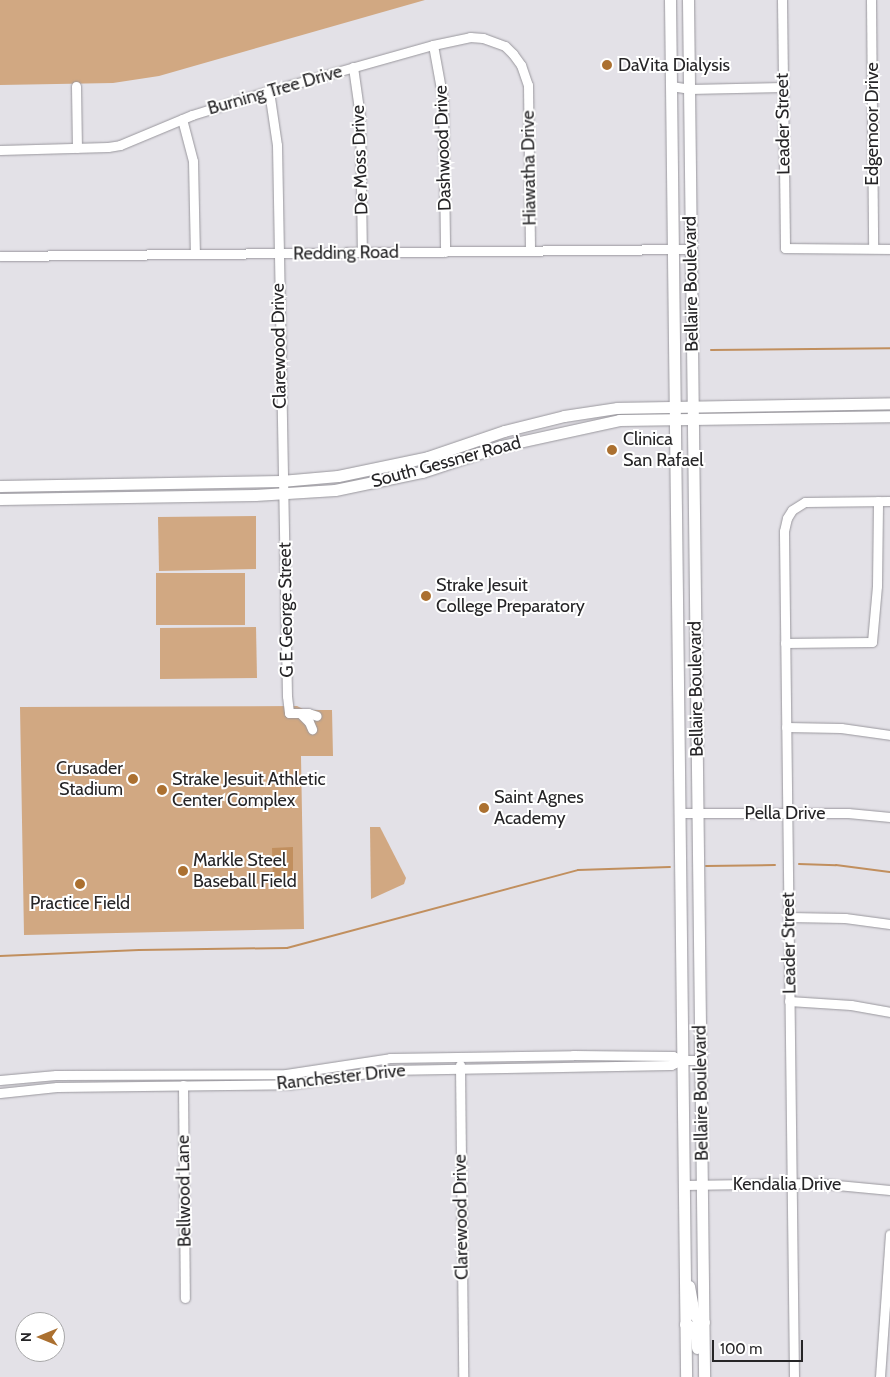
<!DOCTYPE html>
<style>
body{margin:0}
#map{position:relative;width:890px;height:1377px;overflow:hidden;background:#e3e1e7;font-family:Cabin,sans-serif}
div>[style]{position:absolute}
.green>*{inset:0;background:#d1a882}
.water>*{inset:0;background:#c18f5e}
.stream>*{height:2px;margin:-1px;padding:0 1px;transform-origin:1px;border-radius:1px;background:#c18f5e}
.roads{filter:drop-shadow(0 0 1px #99979d) drop-shadow(0 0 1px #99979d)}
.minor>*{height:9px;margin:-4.5px;padding:0 4.5px;transform-origin:4.5px;border-radius:4.5px;background:#fff}
.major>*{height:11px;margin:-5.5px;padding:0 5.5px;transform-origin:5.5px;border-radius:5.5px;background:#fff}
.dots>*{width:14px;height:14px;translate:-50% -50%;box-sizing:border-box;border:2px solid #fff;border-radius:50%}
span{translate:-50% -50%;white-space:nowrap;text-align:center;line-height:1.15;-webkit-text-stroke:4px #fff;paint-order:stroke}
.poi-label{font-size:18px;color:#262527}
.left{translate:0 -50%;text-align:left}
.right{translate:-100% -50%;text-align:right}
.street-label{font-size:18px;color:#262527}
.north{position:absolute;left:15px;top:1312px;width:50px;height:50px;box-sizing:border-box;background:#fff;border:1px solid #a8a8a9;border-radius:50%;rotate:270deg;font-size:14px;font-weight:700;line-height:20px;text-align:center;color:#262527}
.north::after{content:'';display:block;margin:auto;width:18px;height:22px;background:#ab7030;clip-path:polygon(50% 0,100% 100%,50% 72%,0 100%)}
.scale{position:absolute;left:712px;top:1340px;width:91px;height:22px;box-sizing:border-box;border:2px solid #262527;border-top:0;padding-left:6px;font-size:15px;line-height:18px;white-space:nowrap;color:#262527;-webkit-text-stroke:4px #fff;paint-order:stroke}
</style>
<div id="map">
<div class="green">
<i style="clip-path:polygon(0 0,425px 0,159px 76px,113px 83px,0 85px)"></i>
<i style="clip-path:polygon(256px 516px,256px 569px,159px 571px,158px 517px)"></i>
<i style="clip-path:polygon(156px 573px,245px 573px,245px 625px,156px 625px)"></i>
<i style="clip-path:polygon(256px 627px,257px 678px,160px 679px,160px 628px)"></i>
<i style="clip-path:polygon(297px 706px,305px 710px,332px 710px,333px 756px,301px 756px,304px 929px,24px 935px,20px 707px)"></i>
<i style="clip-path:polygon(370px 827px,380px 827px,406px 878px,404px 884px,371px 899px)"></i>
</div>
<div class="water">
<i style="clip-path:polygon(293px 847px,293px 880px,273px 880px,272px 848px)"></i>
</div>
<div class="stream">
<i style="left:711px;top:350px;width:179px;rotate:-0.6deg"></i>
<i style="left:799px;top:864px;width:37px;rotate:2deg"></i>
<i style="left:836px;top:865px;width:54px;rotate:7.4deg"></i>
<i style="left:706px;top:866px;width:69px;rotate:-0.8deg"></i>
<i style="left:0;top:956px;width:139px;rotate:-2.5deg"></i>
<i style="left:139px;top:950px;width:148px;rotate:-0.8deg"></i>
<i style="left:287px;top:948px;width:301px;rotate:-15deg"></i>
<i style="left:578px;top:870px;width:92px;rotate:-1.9deg"></i>
</div>
<div class="roads">
<div class="minor">
<i style="left:782px;top:0;width:248px;rotate:89.3deg"></i>
<i style="left:785px;top:248px;width:105px;rotate:0.5deg"></i>
<i style="left:871px;top:0;width:248px;rotate:89.5deg"></i>
<i style="left:433px;top:45px;width:56px;rotate:79.7deg"></i>
<i style="left:443px;top:100px;width:152px;rotate:89.2deg"></i>
<i style="left:353px;top:67px;width:49px;rotate:81.9deg"></i>
<i style="left:360px;top:116px;width:136px;rotate:89.2deg"></i>
<i style="left:76px;top:86px;width:62px;rotate:89.1deg"></i>
<i style="left:671px;top:86px;width:18px;rotate:9deg"></i>
<i style="left:689px;top:89px;width:94px;rotate:-1.2deg"></i>
<i style="left:269px;top:91px;width:55px;rotate:81.6deg"></i>
<i style="left:277px;top:145px;width:551px;rotate:88.96deg"></i>
<i style="left:287px;top:696px;width:17px;rotate:83deg"></i>
<i style="left:289px;top:713px;width:19px"></i>
<i style="left:308px;top:713px;width:9px;rotate:18deg"></i>
<i style="left:182px;top:119px;width:43px;rotate:75.3deg"></i>
<i style="left:193px;top:161px;width:93px;rotate:88.8deg"></i>
<i style="left:0;top:150px;width:108px;rotate:-1.6deg"></i>
<i style="left:108px;top:147px;width:12px;rotate:-9deg"></i>
<i style="left:120px;top:145px;width:78px;rotate:-22.6deg"></i>
<i style="left:192px;top:115px;width:81px;rotate:-17.3deg"></i>
<i style="left:269px;top:91px;width:170px;rotate:-15.7deg"></i>
<i style="left:433px;top:45px;width:38px;rotate:-12deg"></i>
<i style="left:470px;top:37px;width:13px;rotate:4deg"></i>
<i style="left:483px;top:38px;width:23px;rotate:20deg"></i>
<i style="left:505px;top:46px;width:11px;rotate:45deg"></i>
<i style="left:513px;top:54px;width:14px;rotate:54deg"></i>
<i style="left:521px;top:65px;width:21px;rotate:71deg"></i>
<i style="left:528px;top:85px;width:166px;rotate:89.3deg"></i>
<i style="left:0;top:256px;width:691px;rotate:-0.58deg"></i>
<i style="left:785px;top:643px;width:87px;rotate:-0.7deg"></i>
<i style="left:872px;top:642px;width:56px;rotate:-84.9deg"></i>
<i style="left:877px;top:586px;width:85px;rotate:-89.3deg"></i>
<i style="left:301px;top:714px;width:11px;rotate:45deg"></i>
<i style="left:309px;top:722px;width:8px;rotate:67deg"></i>
<i style="left:786px;top:727px;width:55px;rotate:1deg"></i>
<i style="left:841px;top:728px;width:49px;rotate:8.1deg"></i>
<i style="left:679px;top:813px;width:169px"></i>
<i style="left:848px;top:813px;width:42px;rotate:5.4deg"></i>
<i style="left:788px;top:917px;width:57px;rotate:1deg"></i>
<i style="left:845px;top:918px;width:45px;rotate:7.6deg"></i>
<i style="left:789px;top:1001px;width:62px;rotate:3.7deg"></i>
<i style="left:851px;top:1005px;width:40px;rotate:10deg"></i>
<i style="left:460px;top:1065px;width:312px;rotate:89.4deg"></i>
<i style="left:0;top:1080px;width:56px;rotate:-5.1deg"></i>
<i style="left:56px;top:1075px;width:230px;rotate:-0.2deg"></i>
<i style="left:286px;top:1074px;width:105px;rotate:-8.7deg"></i>
<i style="left:390px;top:1058px;width:183px;rotate:-0.9deg"></i>
<i style="left:573px;top:1055px;width:100px;rotate:0.6deg"></i>
<i style="left:673px;top:1056px;width:10px;rotate:24deg"></i>
<i style="left:682px;top:1060px;width:19px"></i>
<i style="left:183px;top:1085px;width:213px;rotate:89.5deg"></i>
<i style="left:0;top:1093px;width:57px;rotate:-6deg"></i>
<i style="left:57px;top:1087px;width:235px;rotate:-0.7deg"></i>
<i style="left:292px;top:1084px;width:97px;rotate:-8.3deg"></i>
<i style="left:388px;top:1070px;width:283px;rotate:-1deg"></i>
<i style="left:671px;top:1065px;width:12px;rotate:-24deg"></i>
<i style="left:684px;top:1185px;width:132px;rotate:-0.9deg"></i>
<i style="left:816px;top:1183px;width:74px;rotate:5.4deg"></i>
<i style="left:794px;top:1377px;width:846px;rotate:-90.68deg"></i>
<i style="left:784px;top:531px;width:13px;rotate:-77deg"></i>
<i style="left:787px;top:518px;width:9px;rotate:-58deg"></i>
<i style="left:792px;top:510px;width:15px;rotate:-32deg"></i>
<i style="left:805px;top:502px;width:85px;rotate:-0.7deg"></i>
<i style="left:880px;top:1377px;width:143px;rotate:-86deg"></i>
</div>
<div class="major">
<i style="left:670px;top:0;width:1377px;rotate:89.33deg"></i>
<i style="left:688px;top:0;width:1377px;rotate:89.33deg"></i>
<i style="left:0;top:486px;width:281px;rotate:-1deg"></i>
<i style="left:281px;top:481px;width:57px;rotate:-5deg"></i>
<i style="left:338px;top:476px;width:92px;rotate:-11.9deg"></i>
<i style="left:428px;top:457px;width:80px;rotate:-18.9deg"></i>
<i style="left:504px;top:431px;width:62px;rotate:-14deg"></i>
<i style="left:564px;top:416px;width:54px;rotate:-8.6deg"></i>
<i style="left:617px;top:408px;width:273px;rotate:-1deg"></i>
<i style="left:0;top:499px;width:255px;rotate:-0.9deg"></i>
<i style="left:255px;top:495px;width:80px;rotate:-3.6deg"></i>
<i style="left:335px;top:490px;width:89px;rotate:-11.7deg"></i>
<i style="left:422px;top:472px;width:83px;rotate:-18.2deg"></i>
<i style="left:501px;top:446px;width:121px;rotate:-12.4deg"></i>
<i style="left:619px;top:420px;width:271px;rotate:-0.8deg"></i>
<i style="left:689px;top:1286px;width:28px;rotate:80deg"></i>
<i style="left:694px;top:1314px;width:9px;rotate:54deg"></i>
<i style="left:699px;top:1321px;width:5px;rotate:11deg"></i>
<i style="left:685px;top:1324px;width:11px;rotate:22deg"></i>
<i style="left:695px;top:1328px;width:20px;rotate:84deg"></i>
</div>
</div>
<div class="dots">
<i style="left:607px;top:65px;background:#ab7030"></i>
<i style="left:612px;top:450px;background:#ab7030"></i>
<i style="left:426px;top:596px;background:#ab7030"></i>
<i style="left:133px;top:779px;background:#ab7030"></i>
<i style="left:162px;top:790px;background:#ab7030"></i>
<i style="left:484px;top:808px;background:#ab7030"></i>
<i style="left:183px;top:871px;background:#ab7030"></i>
<i style="left:80px;top:884px;background:#ab7030"></i>
</div>
<div class="poi-label">
<span class="left" style="left:618px;top:65px">DaVita Dialysis</span>
<span class="left" style="left:623px;top:450px">Clinica<br>San Rafael</span>
<span class="left" style="left:436px;top:596px">Strake Jesuit<br>College Preparatory</span>
<span class="right" style="left:123px;top:779px">Crusader<br>Stadium</span>
<span class="left" style="left:172px;top:790px">Strake Jesuit Athletic<br>Center Complex</span>
<span class="left" style="left:494px;top:808px">Saint Agnes<br>Academy</span>
<span class="left" style="left:193px;top:871px">Markle Steel<br>Baseball Field</span>
<span style="left:80px;top:903px">Practice Field</span>
</div>
<div class="street-label">
<span style="left:275px;top:90px;rotate:-16deg">Burning Tree Drive</span>
<span style="left:783px;top:124px;rotate:-91deg">Leader Street</span>
<span style="left:872px;top:124px;rotate:-90deg">Edgemoor Drive</span>
<span style="left:443px;top:148px;rotate:-92deg">Dashwood Drive</span>
<span style="left:360px;top:160px;rotate:-92deg">De Moss Drive</span>
<span style="left:529px;top:168px;rotate:-91deg">Hiawatha Drive</span>
<span style="left:346px;top:253px;rotate:-1deg">Redding Road</span>
<span style="left:691px;top:284px;rotate:-91deg">Bellaire Boulevard</span>
<span style="left:279px;top:346px;rotate:-91deg">Clarewood Drive</span>
<span style="left:446px;top:462px;rotate:-15deg">South Gessner Road</span>
<span style="left:286px;top:610px;rotate:-91deg">G E George Street</span>
<span style="left:696px;top:689px;rotate:-91deg">Bellaire Boulevard</span>
<span style="left:785px;top:813px">Pella Drive</span>
<span style="left:789px;top:943px;rotate:-91deg">Leader Street</span>
<span style="left:341px;top:1077px;rotate:-6deg">Ranchester Drive</span>
<span style="left:701px;top:1093px;rotate:-91deg">Bellaire Boulevard</span>
<span style="left:787px;top:1184px">Kendalia Drive</span>
<span style="left:184px;top:1191px;rotate:-91deg">Bellwood Lane</span>
<span style="left:461px;top:1217px;rotate:-91deg">Clarewood Drive</span>
</div>
<div class="north">N</div>
<div class="scale">100 m</div>
</div>
